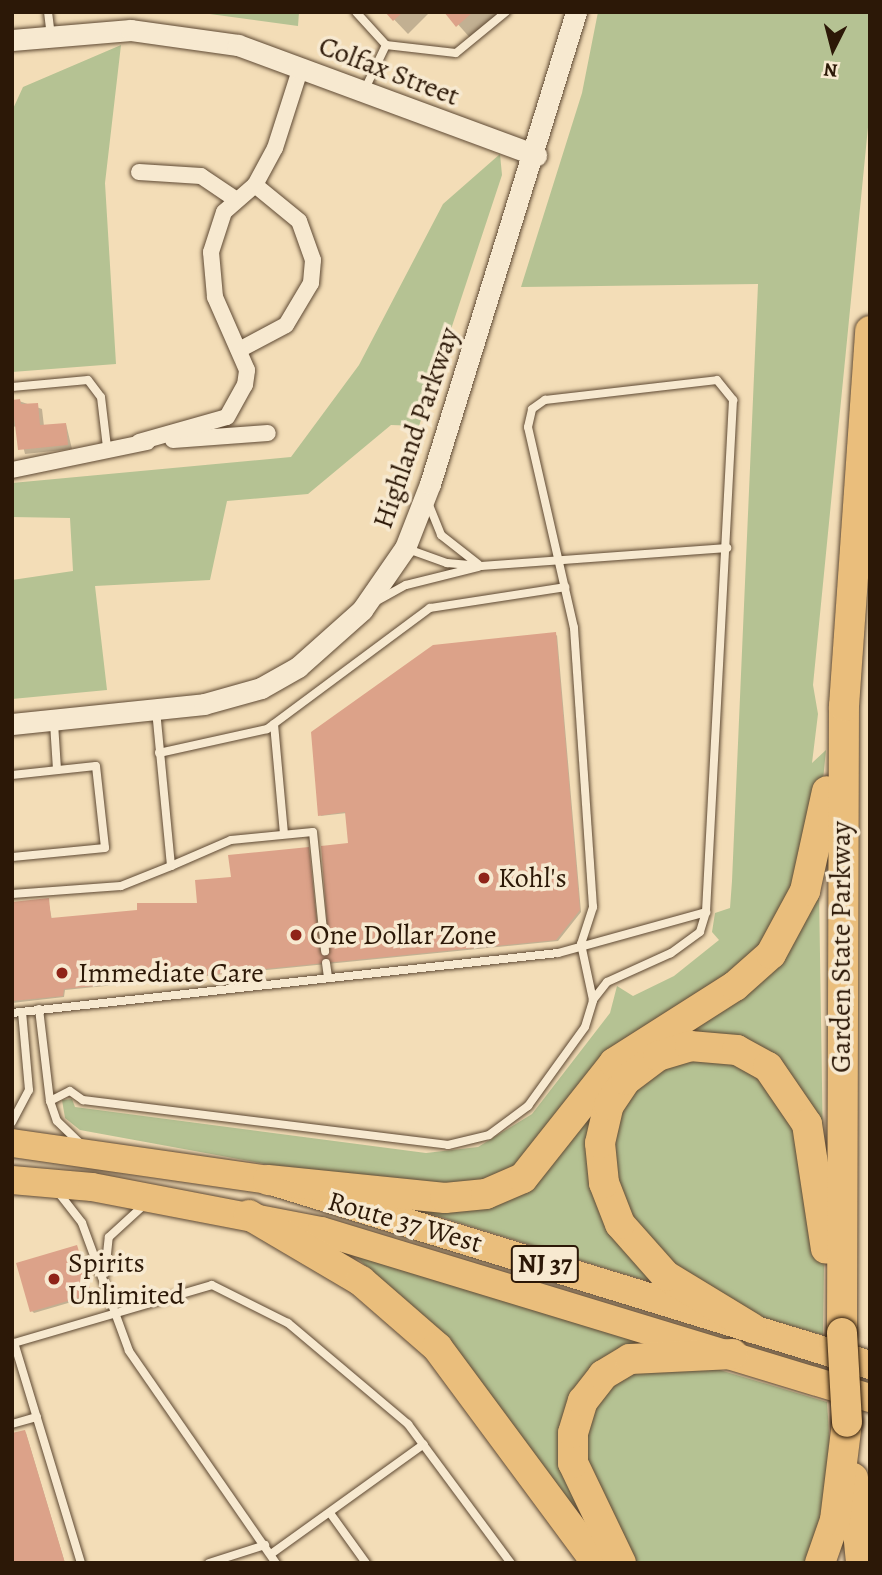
<!DOCTYPE html>
<style>
body{margin:0}
#map{position:relative;width:882px;height:1575px;overflow:hidden;background:#f3ddb7;font-family:Alegreya,serif}
div>[style]{position:absolute}
.green>*{inset:0;background:#b5c293}
.shadow>*{inset:0;background:#0003}
.building>*{inset:0;background:#dca289}
.roads{filter:drop-shadow(0 0 2px #5e4933) drop-shadow(0 0 2px #5e4933)}
.service>*{height:8px;margin:-4px;padding:0 4px;transform-origin:4px;border-radius:4px;background:#f7e9d0}
.minor>*{height:16px;margin:-8px;padding:0 8px;transform-origin:8px;border-radius:8px;background:#f7e9d0}
.tertiary>*{height:21px;margin:-10.5px;padding:0 10.5px;transform-origin:10.5px;border-radius:10.5px;background:#f7e9d0}
.trunk>*{height:28px;margin:-14px;padding:0 14px;transform-origin:14px;border-radius:14px;background:#eabe7c}
.motorway>*{height:30px;margin:-15px;padding:0 15px;transform-origin:15px;border-radius:15px;background:#eabe7c}
.bridges{filter:drop-shadow(0 0 2px #2c1807) drop-shadow(0 0 2px #2c1807)}
.motorway-bridge>*{height:30px;margin:-15px;padding:0 15px;transform-origin:15px;border-radius:15px;background:#eabe7c}
.dots>*{width:19px;height:19px;translate:-50% -50%;box-sizing:border-box;border:4px solid #f7e9d0;border-radius:50%}
span{translate:-50% -50%;white-space:nowrap;text-align:center;line-height:1.15;-webkit-text-stroke:7px #f7e9d0;paint-order:stroke}
.shield-label span{padding:2px 5px;background:#f7e9d0;border:2px solid;border-radius:5px;-webkit-text-stroke-width:0}
.shield-label{font-size:26px;color:#2c1807;font-weight:700}
.street-label{font-size:28px;color:#2c1807}
.poi-label{font-size:28px;color:#2c1807}
.left{translate:0 -50%;text-align:left}
.frame{position:absolute;inset:0;border:14px solid #2c1807;pointer-events:none}
.north{position:absolute;left:798px;top:14px;width:70px;height:70px;-webkit-text-stroke:5px #f7e9d0;paint-order:stroke;rotate:186deg;font-size:19px;font-weight:700;line-height:28px;text-align:center;color:#2c1807}
.north::after{content:'';display:block;margin:auto;width:24px;height:32px;background:#2c1807;clip-path:polygon(50% 0,100% 100%,50% 72%,0 100%)}
</style>
<div id="map">
<div class="green">
<i style="clip-path:polygon(195px 12px,299px 12px,298px 26px)"></i>
<i style="clip-path:polygon(598px 12px,870px 12px,870px 107px,813px 685px,818px 714px,812px 763px,826px 750px,823px 780px,780px 930px,535px 1157px,478px 1188px,309px 1172px,80px 1130px,65px 1118px,62px 1100px,72px 1099px,75px 1107px,426px 1153px,478px 1147px,532px 1114px,610px 1013px,617px 986px,633px 996px,674px 976px,719px 940px,712px 932px,715px 913px,730px 908px,732px 881px,758px 284px,521px 287px,582px 93px)"></i>
<i style="clip-path:polygon(121px 45px,105px 183px,116px 364px,12px 372px,12px 111px,23px 87px)"></i>
<i style="clip-path:polygon(500px 154px,502px 175px,419px 426px,391px 425px,308px 494px,227px 501px,210px 580px,95px 586px,107px 690px,12px 699px,12px 580px,73px 571px,70px 518px,12px 517px,12px 483px,291px 457px,359px 365px,443px 204px)"></i>
<i style="clip-path:polygon(819px 890px,823px 1149px,803px 1099px,691px 1039px,597px 1121px,657px 1284px,396px 1203px,481px 1202px,614px 1074px,740px 994px)"></i>
<i style="clip-path:polygon(719px 1054px,776px 1087px,811px 1170px,824px 1266px,823px 1335px,738px 1310px,652px 1253px,616px 1191px,613px 1117px,644px 1073px)"></i>
<i style="clip-path:polygon(353px 1254px,654px 1345px,576px 1396px,597px 1538px,400px 1297px)"></i>
<i style="clip-path:polygon(683px 1359px,827px 1402px,831px 1463px,812px 1563px,633px 1563px,582px 1457px,582px 1434px,610px 1380px)"></i>
</div>
<div class="shadow">
<i style="clip-path:polygon(387px 12px,430px 12px,408px 34px)"></i>
<i style="clip-path:polygon(447px 12px,495px 12px,499px 16px,472px 40px)"></i>
<i style="clip-path:polygon(19px 401px,42px 409px,44px 426px,66px 424px,72px 449px,25px 454px,18px 426px,12px 427px,12px 402px)"></i>
<i style="clip-path:polygon(557px 635px,581px 912px,558px 941px,65px 990px,64px 997px,12px 1003px,12px 903px,48px 900px,52px 920px,199px 905px,233px 879px,308px 849px,321px 953px,331px 952px,350px 845px,347px 813px,320px 816px)"></i>
<i style="clip-path:polygon(77px 1247px,92px 1296px,34px 1313px,32px 1311px)"></i>
<i style="clip-path:polygon(25px 1432px,26px 1433px,65px 1563px,12px 1563px)"></i>
</div>
<div class="building">
<i style="clip-path:polygon(385px 12px,403px 12px,393px 21px)"></i>
<i style="clip-path:polygon(444px 12px,473px 12px,456px 27px)"></i>
<i style="clip-path:polygon(20px 399px,21px 404px,38px 403px,40px 425px,66px 423px,68px 445px,18px 450px,12px 400px)"></i>
<i style="clip-path:polygon(556px 632px,580px 910px,556px 940px,64px 989px,63px 996px,12px 1001px,12px 902px,49px 898px,51px 918px,137px 910px,137px 903px,197px 903px,195px 880px,231px 877px,228px 855px,309px 847px,320px 951px,329px 950px,321px 846px,348px 843px,345px 812px,318px 816px,311px 732px,433px 645px)"></i>
<i style="clip-path:polygon(77px 1245px,92px 1294px,30px 1312px,16px 1263px)"></i>
<i style="clip-path:polygon(25px 1430px,65px 1563px,12px 1563px,12px 1433px)"></i>
</div>
<div class="roads">
<div class="service">
<i style="left:48px;top:12px;width:24px;rotate:83deg"></i>
<i style="left:356px;top:12px;width:45px;rotate:47.7deg"></i>
<i style="left:386px;top:45px;width:70px;rotate:6.5deg"></i>
<i style="left:456px;top:53px;width:65px;rotate:-39.4deg"></i>
<i style="left:365px;top:89px;width:49px;rotate:-64.5deg"></i>
<i style="left:12px;top:387px;width:76px;rotate:-5.3deg"></i>
<i style="left:88px;top:380px;width:21px;rotate:53deg"></i>
<i style="left:101px;top:397px;width:50px;rotate:83.2deg"></i>
<i style="left:427px;top:500px;width:38px;rotate:68deg"></i>
<i style="left:441px;top:535px;width:47px;rotate:38.1deg"></i>
<i style="left:405px;top:548px;width:45px;rotate:19.7deg"></i>
<i style="left:447px;top:563px;width:34px;rotate:5deg"></i>
<i style="left:481px;top:566px;width:247px;rotate:-4.2deg"></i>
<i style="left:375px;top:602px;width:35px;rotate:-29deg"></i>
<i style="left:406px;top:585px;width:74px;rotate:-14deg"></i>
<i style="left:54px;top:723px;width:47px;rotate:86.3deg"></i>
<i style="left:274px;top:724px;width:110px;rotate:84.8deg"></i>
<i style="left:159px;top:753px;width:111px;rotate:-12.5deg"></i>
<i style="left:267px;top:729px;width:203px;rotate:-36.6deg"></i>
<i style="left:430px;top:608px;width:137px;rotate:-8.8deg"></i>
<i style="left:12px;top:775px;width:84px;rotate:-6.1deg"></i>
<i style="left:96px;top:766px;width:82px;rotate:83.7deg"></i>
<i style="left:105px;top:848px;width:93px;rotate:174.5deg"></i>
<i style="left:171px;top:866px;width:65px;rotate:-23.4deg"></i>
<i style="left:231px;top:840px;width:82px;rotate:-5.6deg"></i>
<i style="left:313px;top:832px;width:120px;rotate:84.2deg"></i>
<i style="left:12px;top:894px;width:109px;rotate:-4.2deg"></i>
<i style="left:121px;top:886px;width:54px;rotate:-21.8deg"></i>
<i style="left:171px;top:866px;width:156px;rotate:-95.5deg"></i>
<i style="left:326px;top:963px;width:15px;rotate:82deg"></i>
<i style="left:39px;top:1009px;width:93px;rotate:83.2deg"></i>
<i style="left:50px;top:1101px;width:21px;rotate:71deg"></i>
<i style="left:57px;top:1121px;width:33px;rotate:44deg"></i>
<i style="left:12px;top:1013px;width:549px;rotate:-6.27deg"></i>
<i style="left:558px;top:953px;width:154px;rotate:-15.5deg"></i>
<i style="left:50px;top:1101px;width:22px;rotate:-27deg"></i>
<i style="left:70px;top:1091px;width:16px;rotate:35deg"></i>
<i style="left:83px;top:1100px;width:368px;rotate:7deg"></i>
<i style="left:448px;top:1145px;width:42px;rotate:-13.7deg"></i>
<i style="left:489px;top:1135px;width:49px;rotate:-36.6deg"></i>
<i style="left:528px;top:1106px;width:97px;rotate:-54.2deg"></i>
<i style="left:585px;top:1027px;width:28px;rotate:-73deg"></i>
<i style="left:593px;top:1000px;width:57px;rotate:-102.1deg"></i>
<i style="left:581px;top:944px;width:39px;rotate:-72deg"></i>
<i style="left:593px;top:907px;width:280px;rotate:-93.9deg"></i>
<i style="left:574px;top:628px;width:206px;rotate:-102.9deg"></i>
<i style="left:528px;top:427px;width:18px;rotate:-77deg"></i>
<i style="left:532px;top:409px;width:16px;rotate:-35deg"></i>
<i style="left:545px;top:400px;width:173px;rotate:-6.6deg"></i>
<i style="left:717px;top:380px;width:26px;rotate:51deg"></i>
<i style="left:733px;top:400px;width:513px;rotate:93.02deg"></i>
<i style="left:706px;top:912px;width:21px;rotate:107deg"></i>
<i style="left:700px;top:932px;width:36px;rotate:144deg"></i>
<i style="left:671px;top:953px;width:70px;rotate:155.6deg"></i>
<i style="left:607px;top:982px;width:23px;rotate:128deg"></i>
<i style="left:12px;top:1122px;width:36px;rotate:-62deg"></i>
<i style="left:29px;top:1090px;width:78px;rotate:-95.1deg"></i>
<i style="left:58px;top:1192px;width:39px;rotate:52deg"></i>
<i style="left:82px;top:1223px;width:136px;rotate:69.8deg"></i>
<i style="left:129px;top:1351px;width:258px;rotate:55.3deg"></i>
<i style="left:105px;top:1273px;width:36px;rotate:-84deg"></i>
<i style="left:109px;top:1237px;width:47px;rotate:-42.4deg"></i>
<i style="left:12px;top:1424px;width:26px;rotate:-16deg"></i>
<i style="left:330px;top:1513px;width:62px;rotate:54.2deg"></i>
<i style="left:271px;top:1554px;width:188px;rotate:-35.7deg"></i>
<i style="left:81px;top:1563px;width:230px;rotate:-106.9deg"></i>
<i style="left:14px;top:1343px;width:206px;rotate:-16.3deg"></i>
<i style="left:212px;top:1285px;width:85px;rotate:26.6deg"></i>
<i style="left:288px;top:1323px;width:157px;rotate:40.1deg"></i>
<i style="left:408px;top:1424px;width:173px;rotate:53.5deg"></i>
<i style="left:209px;top:1563px;width:59px;rotate:-17.8deg"></i>
</div>
<div class="minor">
<i style="left:139px;top:172px;width:62px;rotate:3.7deg"></i>
<i style="left:201px;top:176px;width:41px;rotate:34.1deg"></i>
<i style="left:239px;top:350px;width:53px;rotate:-28deg"></i>
<i style="left:286px;top:325px;width:49px;rotate:-59.2deg"></i>
<i style="left:311px;top:283px;width:23px;rotate:-85deg"></i>
<i style="left:313px;top:260px;width:41px;rotate:-109.7deg"></i>
<i style="left:299px;top:221px;width:57px;rotate:-140.7deg"></i>
<i style="left:173px;top:440px;width:95px;rotate:-4.2deg"></i>
<i style="left:139px;top:442px;width:91px;rotate:-15.9deg"></i>
<i style="left:227px;top:417px;width:37px;rotate:-61deg"></i>
<i style="left:245px;top:385px;width:15px;rotate:-82deg"></i>
<i style="left:247px;top:370px;width:80px;rotate:-113.7deg"></i>
<i style="left:215px;top:297px;width:45px;rotate:-95.1deg"></i>
<i style="left:211px;top:252px;width:42px;rotate:-72deg"></i>
<i style="left:224px;top:212px;width:41px;rotate:-41.1deg"></i>
<i style="left:255px;top:185px;width:42px;rotate:-61.6deg"></i>
<i style="left:275px;top:148px;width:85px;rotate:-72.2deg"></i>
<i style="left:12px;top:470px;width:138px;rotate:-11.7deg"></i>
</div>
<div class="tertiary">
<i style="left:12px;top:40px;width:119px;rotate:-4.8deg"></i>
<i style="left:131px;top:30px;width:108px;rotate:8deg"></i>
<i style="left:238px;top:45px;width:318px;rotate:20.3deg"></i>
<i style="left:12px;top:724px;width:193px;rotate:-5.9deg"></i>
<i style="left:204px;top:704px;width:59px;rotate:-15.7deg"></i>
<i style="left:261px;top:688px;width:43px;rotate:-29.6deg"></i>
<i style="left:298px;top:667px;width:86px;rotate:-41.7deg"></i>
<i style="left:362px;top:610px;width:75px;rotate:-55.3deg"></i>
<i style="left:405px;top:548px;width:69px;rotate:-68.7deg"></i>
<i style="left:430px;top:484px;width:494px;rotate:-72.8deg"></i>
</div>
<div class="trunk">
<i style="left:12px;top:1143px;width:259px;rotate:8.2deg"></i>
<i style="left:268px;top:1180px;width:630px;rotate:17.08deg"></i>
<i style="left:12px;top:1180px;width:80px;rotate:5deg"></i>
<i style="left:92px;top:1187px;width:233px;rotate:10.9deg"></i>
<i style="left:321px;top:1231px;width:574px;rotate:16.92deg"></i>
</div>
<div class="motorway">
<i style="left:268px;top:1180px;width:178px;rotate:5.8deg"></i>
<i style="left:445px;top:1198px;width:41px;rotate:-5.6deg"></i>
<i style="left:486px;top:1194px;width:40px;rotate:-23.4deg"></i>
<i style="left:523px;top:1178px;width:147px;rotate:-51.6deg"></i>
<i style="left:614px;top:1063px;width:143px;rotate:-32.5deg"></i>
<i style="left:735px;top:986px;width:48px;rotate:-41.6deg"></i>
<i style="left:771px;top:954px;width:72px;rotate:-61.6deg"></i>
<i style="left:805px;top:891px;width:102px;rotate:-77.6deg"></i>
<i style="left:249px;top:1215px;width:130px;rotate:30.5deg"></i>
<i style="left:361px;top:1281px;width:101px;rotate:41deg"></i>
<i style="left:437px;top:1347px;width:269px;rotate:53.5deg"></i>
<i style="left:752px;top:1328px;width:100px;rotate:-148.8deg"></i>
<i style="left:666px;top:1276px;width:69px;rotate:-131.5deg"></i>
<i style="left:620px;top:1224px;width:44px;rotate:-111.3deg"></i>
<i style="left:604px;top:1183px;width:40px;rotate:-95.7deg"></i>
<i style="left:600px;top:1143px;width:39px;rotate:-77deg"></i>
<i style="left:609px;top:1105px;width:30px;rotate:-56deg"></i>
<i style="left:626px;top:1080px;width:40px;rotate:-37deg"></i>
<i style="left:658px;top:1056px;width:34px;rotate:-17deg"></i>
<i style="left:690px;top:1046px;width:47px;rotate:4.9deg"></i>
<i style="left:737px;top:1050px;width:35px;rotate:29deg"></i>
<i style="left:768px;top:1067px;width:69px;rotate:55.6deg"></i>
<i style="left:807px;top:1124px;width:126px;rotate:81.4deg"></i>
<i style="left:842px;top:1333px;width:627px;rotate:-89.82deg"></i>
<i style="left:844px;top:706px;width:376px;rotate:-86deg"></i>
<i style="left:853px;top:1478px;width:85px;rotate:84.6deg"></i>
<i style="left:621px;top:1563px;width:111px;rotate:-115.6deg"></i>
<i style="left:573px;top:1463px;width:30px;rotate:-90deg"></i>
<i style="left:573px;top:1433px;width:34px;rotate:-73deg"></i>
<i style="left:583px;top:1401px;width:33px;rotate:-52deg"></i>
<i style="left:603px;top:1375px;width:31px;rotate:-31deg"></i>
<i style="left:630px;top:1359px;width:103px;rotate:-2.8deg"></i>
<i style="left:820px;top:1563px;width:46px;rotate:-70.8deg"></i>
<i style="left:835px;top:1520px;width:99px;rotate:-83deg"></i>
</div>
</div>
<div class="bridges">
<div class="motorway-bridge">
<i style="left:842px;top:1333px;width:89px;rotate:86.8deg"></i>
</div>
</div>
<div class="dots">
<i style="left:484px;top:878px;background:#8f2418"></i>
<i style="left:296px;top:935px;background:#8f2418"></i>
<i style="left:62px;top:973px;background:#8f2418"></i>
<i style="left:54px;top:1279px;background:#8f2418"></i>
</div>
<div class="shield-label">
<span style="left:545px;top:1264px">NJ 37</span>
</div>
<div class="street-label">
<span style="left:389px;top:71px;rotate:21deg">Colfax Street</span>
<span style="left:416px;top:428px;rotate:-71deg">Highland Parkway</span>
<span style="left:841px;top:947px;rotate:-90deg">Garden State Parkway</span>
<span style="left:405px;top:1222px;rotate:16deg">Route 37 West</span>
</div>
<div class="poi-label">
<span class="left" style="left:498px;top:878px">Kohl's</span>
<span class="left" style="left:310px;top:935px">One Dollar Zone</span>
<span class="left" style="left:78px;top:973px">Immediate Care</span>
<span class="left" style="left:68px;top:1279px">Spirits<br>Unlimited</span>
</div>
<div class="frame"></div>
<div class="north">N</div>
</div>
